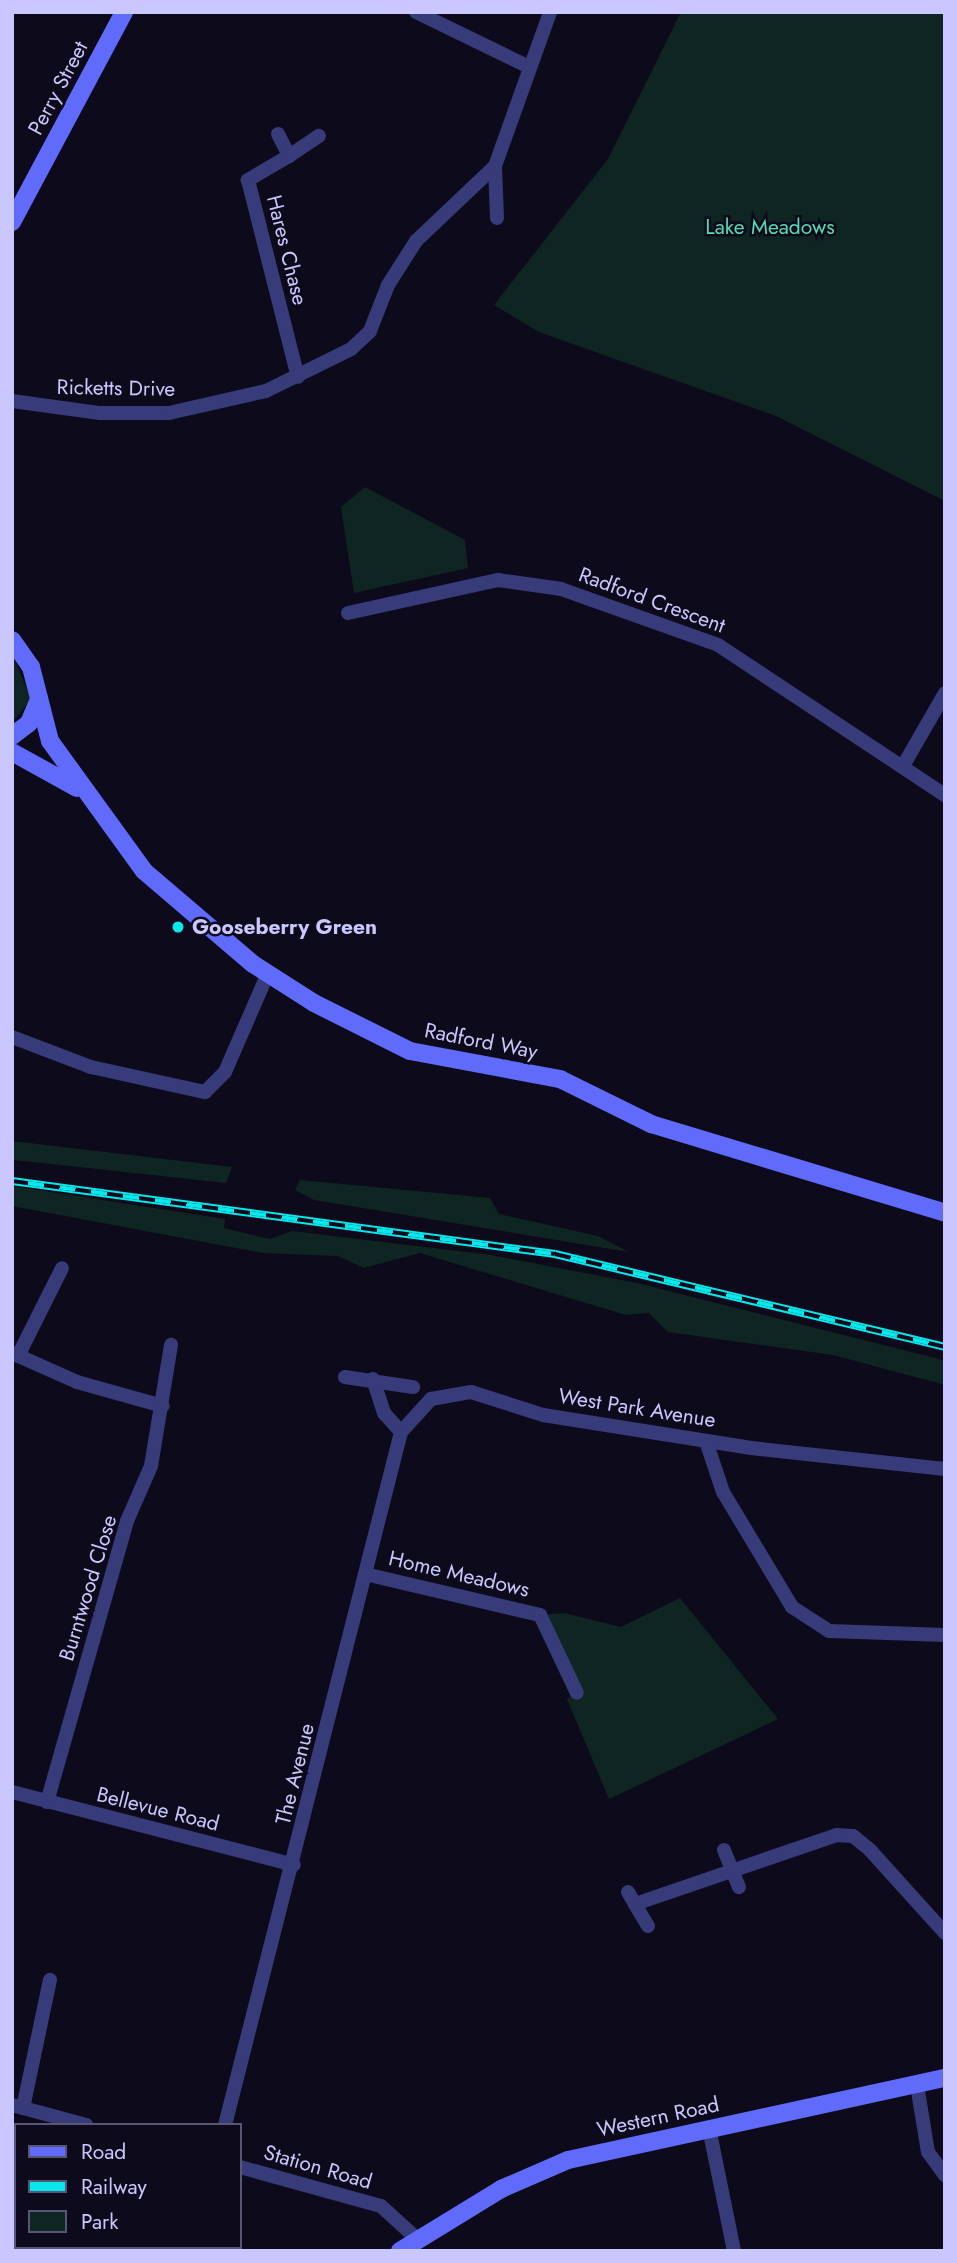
<!DOCTYPE html>
<style>
body{margin:0}
#map{position:relative;width:957px;height:2263px;overflow:hidden;background:#0d0b1b;font-family:Jost,sans-serif}
div>[style]{position:absolute}
.green>*{inset:0;background:#0f2522}
.street>*{height:14px;margin:-7px;padding:0 7px;transform-origin:7px;border-radius:7px;background:#373b79}
.secondary>*{height:18px;margin:-9px;padding:0 9px;transform-origin:9px;border-radius:9px;background:#616bfb}
.rail>*{height:8px;margin-top:-4px;transform-origin:0;background:repeating-linear-gradient(90deg,#0d0b1b 0 16px,#06e8eb 0 32px);box-sizing:border-box;border-block:2px solid #06e8eb}
.dots>*{width:19px;height:19px;translate:-50% -50%;box-sizing:border-box;border:4px solid #0d0b1b;border-radius:50%}
span{translate:-50% -50%;white-space:nowrap;text-align:center;line-height:1.15;-webkit-text-stroke:5px #0d0b1b;paint-order:stroke}
.street-label{font-size:21px;color:#c9c7fe}
.park-label{font-size:21px;color:#57daae}
.poi-label{font-size:21px;color:#c9c7fe;font-weight:700}
.left{translate:0 -50%;text-align:left}
.frame{position:absolute;inset:0;border:14px solid #c9c7fe;pointer-events:none}
.legend{position:absolute;left:14px;top:2123px;width:228px;height:126px;box-sizing:border-box;background:#0d0b1b;border:2px solid #585676;margin:0;padding:9px 12px;list-style:none;font-size:21px;color:#c9c7fe}
.legend li{display:flex;align-items:center;gap:14px;height:35px}
.legend b{width:35px;border:2px solid #585676}
</style>
<div id="map">
<div class="green">
<i style="clip-path:polygon(681px 12px,945px 12px,945px 501px,776px 416px,539px 332px,494px 305px,608px 159px)"></i>
<i style="clip-path:polygon(365px 487px,465px 540px,468px 568px,354px 593px,341px 507px)"></i>
<i style="clip-path:polygon(12px 654px,31px 699px,12px 723px)"></i>
<i style="clip-path:polygon(12px 1141px,232px 1167px,226px 1183px,24px 1161px,12px 1160px)"></i>
<i style="clip-path:polygon(300px 1180px,490px 1198px,499px 1214px,598px 1236px,629px 1252px,314px 1200px,295px 1190px)"></i>
<i style="clip-path:polygon(12px 1186px,225px 1219px,224px 1228px,270px 1239px,292px 1231px,491px 1255px,637px 1283px,935px 1358px,945px 1361px,945px 1385px,833px 1355px,668px 1332px,649px 1313px,626px 1315px,420px 1253px,364px 1268px,338px 1256px,263px 1253px,12px 1206px)"></i>
<i style="clip-path:polygon(680px 1598px,778px 1719px,609px 1799px,567px 1699px,576px 1693px,540px 1615px,564px 1613px,621px 1627px)"></i>
</div>
<div class="street">
<i style="left:416px;top:12px;width:123px;rotate:25.9deg"></i>
<i style="left:278px;top:134px;width:25px;rotate:63deg"></i>
<i style="left:289px;top:156px;width:48px;rotate:149.7deg"></i>
<i style="left:248px;top:180px;width:203px;rotate:75.8deg"></i>
<i style="left:289px;top:156px;width:36px;rotate:-34deg"></i>
<i style="left:495px;top:166px;width:52px;rotate:87.8deg"></i>
<i style="left:12px;top:401px;width:89px;rotate:7.8deg"></i>
<i style="left:100px;top:413px;width:69px"></i>
<i style="left:169px;top:413px;width:99px;rotate:-12.8deg"></i>
<i style="left:266px;top:391px;width:95px;rotate:-26.3deg"></i>
<i style="left:351px;top:349px;width:26px;rotate:-43deg"></i>
<i style="left:370px;top:331px;width:49px;rotate:-68.6deg"></i>
<i style="left:388px;top:285px;width:52px;rotate:-57.5deg"></i>
<i style="left:416px;top:241px;width:109px;rotate:-43.5deg"></i>
<i style="left:495px;top:166px;width:164px;rotate:-70.3deg"></i>
<i style="left:348px;top:613px;width:154px;rotate:-12.4deg"></i>
<i style="left:498px;top:580px;width:64px;rotate:8.1deg"></i>
<i style="left:561px;top:589px;width:167px;rotate:19.6deg"></i>
<i style="left:718px;top:645px;width:272px;rotate:33.5deg"></i>
<i style="left:903px;top:766px;width:84px;rotate:-60.1deg"></i>
<i style="left:12px;top:1037px;width:85px;rotate:20.8deg"></i>
<i style="left:91px;top:1067px;width:117px;rotate:12.4deg"></i>
<i style="left:205px;top:1092px;width:28px;rotate:-45deg"></i>
<i style="left:225px;top:1072px;width:108px;rotate:-66.5deg"></i>
<i style="left:12px;top:1353px;width:71px;rotate:24deg"></i>
<i style="left:77px;top:1382px;width:89px;rotate:15.6deg"></i>
<i style="left:18px;top:1356px;width:98px;rotate:-63.4deg"></i>
<i style="left:345px;top:1377px;width:69px;rotate:8.4deg"></i>
<i style="left:373px;top:1379px;width:36px;rotate:72deg"></i>
<i style="left:384px;top:1413px;width:25px;rotate:48deg"></i>
<i style="left:401px;top:1432px;width:45px;rotate:-47.7deg"></i>
<i style="left:431px;top:1399px;width:41px;rotate:-9.9deg"></i>
<i style="left:471px;top:1392px;width:76px;rotate:17.7deg"></i>
<i style="left:543px;top:1415px;width:211px;rotate:9deg"></i>
<i style="left:751px;top:1448px;width:195px;rotate:6.2deg"></i>
<i style="left:706px;top:1441px;width:54px;rotate:71.6deg"></i>
<i style="left:723px;top:1492px;width:134px;rotate:59deg"></i>
<i style="left:792px;top:1607px;width:44px;rotate:33deg"></i>
<i style="left:829px;top:1631px;width:116px;rotate:2deg"></i>
<i style="left:365px;top:1574px;width:180px;rotate:13.2deg"></i>
<i style="left:540px;top:1615px;width:86px;rotate:64.6deg"></i>
<i style="left:12px;top:1792px;width:291px;rotate:14.5deg"></i>
<i style="left:47px;top:1802px;width:292px;rotate:-74.1deg"></i>
<i style="left:127px;top:1521px;width:60px;rotate:-66.4deg"></i>
<i style="left:151px;top:1466px;width:123px;rotate:-80.6deg"></i>
<i style="left:724px;top:1850px;width:40px;rotate:68deg"></i>
<i style="left:628px;top:1892px;width:14px;rotate:60deg"></i>
<i style="left:648px;top:1926px;width:26px;rotate:-121deg"></i>
<i style="left:635px;top:1904px;width:213px;rotate:-18.9deg"></i>
<i style="left:836px;top:1835px;width:17px;rotate:3deg"></i>
<i style="left:853px;top:1836px;width:22px;rotate:39deg"></i>
<i style="left:870px;top:1850px;width:112px;rotate:47.9deg"></i>
<i style="left:917px;top:2085px;width:68px;rotate:80.7deg"></i>
<i style="left:928px;top:2152px;width:29px;rotate:54deg"></i>
<i style="left:12px;top:2105px;width:77px;rotate:15.1deg"></i>
<i style="left:23px;top:2108px;width:131px;rotate:-78.1deg"></i>
<i style="left:225px;top:2125px;width:715px;rotate:-75.75deg"></i>
<i style="left:709px;top:2128px;width:126px;rotate:78.5deg"></i>
<i style="left:240px;top:2167px;width:146px;rotate:15.5deg"></i>
<i style="left:381px;top:2206px;width:46px;rotate:42.4deg"></i>
</div>
<div class="secondary">
<i style="left:12px;top:222px;width:238px;rotate:-61.9deg"></i>
<i style="left:12px;top:640px;width:33px;rotate:55deg"></i>
<i style="left:31px;top:667px;width:76px;rotate:75.6deg"></i>
<i style="left:50px;top:741px;width:160px;rotate:54.1deg"></i>
<i style="left:144px;top:871px;width:143px;rotate:40.5deg"></i>
<i style="left:253px;top:964px;width:72px;rotate:32.6deg"></i>
<i style="left:314px;top:1003px;width:107px;rotate:26.6deg"></i>
<i style="left:410px;top:1051px;width:153px;rotate:10.6deg"></i>
<i style="left:560px;top:1079px;width:102px;rotate:26.3deg"></i>
<i style="left:651px;top:1124px;width:307px;rotate:16.8deg"></i>
<i style="left:12px;top:736px;width:21px;rotate:-37deg"></i>
<i style="left:29px;top:723px;width:26px;rotate:-67deg"></i>
<i style="left:12px;top:752px;width:74px;rotate:29deg"></i>
<i style="left:400px;top:2251px;width:119px;rotate:-31.5deg"></i>
<i style="left:501px;top:2189px;width:73px;rotate:-23.4deg"></i>
<i style="left:568px;top:2160px;width:386px;rotate:-12.3deg"></i>
</div>
<div class="rail">
<i style="left:12px;top:1181px;width:548px;rotate:7.66deg"></i>
<i style="left:555px;top:1254px;width:401px;rotate:13.4deg"></i>
</div>
<div class="dots">
<i style="left:178px;top:927px;background:#06e8eb"></i>
</div>
<div class="street-label">
<span style="left:58px;top:88px;rotate:-62deg">Perry Street</span>
<span style="left:287px;top:250px;rotate:76deg">Hares Chase</span>
<span style="left:116px;top:388px;rotate:1deg">Ricketts Drive</span>
<span style="left:652px;top:600px;rotate:20deg">Radford Crescent</span>
<span style="left:481px;top:1041px;rotate:11deg">Radford Way</span>
<span style="left:637px;top:1408px;rotate:9deg">West Park Avenue</span>
<span style="left:459px;top:1574px;rotate:13deg">Home Meadows</span>
<span style="left:88px;top:1588px;rotate:-73deg">Burntwood Close</span>
<span style="left:295px;top:1774px;rotate:-76deg">The Avenue</span>
<span style="left:158px;top:1809px;rotate:14deg">Bellevue Road</span>
<span style="left:658px;top:2117px;rotate:-12deg">Western Road</span>
<span style="left:318px;top:2167px;rotate:16deg">Station Road</span>
</div>
<div class="park-label">
<span style="left:770px;top:227px">Lake Meadows</span>
</div>
<div class="poi-label">
<span class="left" style="left:192px;top:927px">Gooseberry Green</span>
</div>
<div class="frame"></div>
<ul class="legend">
<li><b style="height:9px;background:#616bfb"></b>Road</li>
<li><b style="height:9px;background:#06e8eb"></b>Railway</li>
<li><b style="height:19px;background:#0f2522"></b>Park</li>
</ul>
</div>
